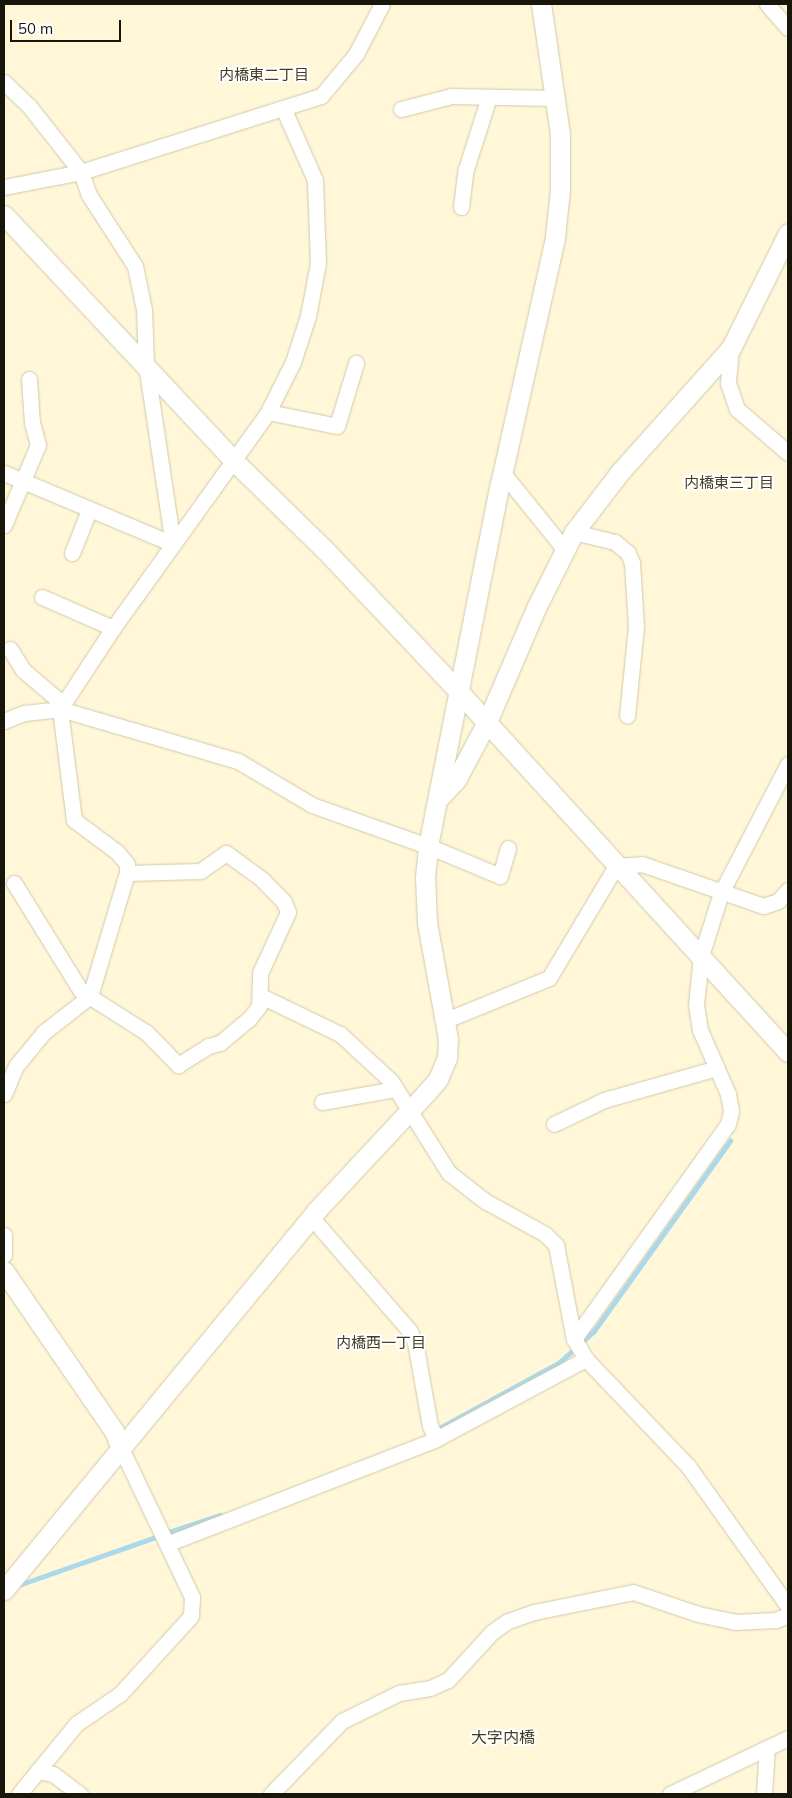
<!DOCTYPE html>
<meta charset="utf-8">
<style>
body{margin:0}
#map{position:relative;width:792px;height:1798px;overflow:hidden;background:#fff7d8;font-family:Mulish,"Noto Sans JP",sans-serif}
div>[style]{position:absolute}
.stream>*{height:4.5px;margin:-2.25px;padding:0 2.25px;transform-origin:2.25px;border-radius:2.25px;background:#abd8ea}
.roads{filter:drop-shadow(0 0 1px #d0c9ab) drop-shadow(0 0 1px #d0c9ab)}
.minor>*{height:15px;margin:-7.5px;padding:0 7.5px;transform-origin:7.5px;border-radius:7.5px;background:#fff}
.tertiary>*{height:19px;margin:-9.5px;padding:0 9.5px;transform-origin:9.5px;border-radius:9.5px;background:#fff}
span{translate:-50% -50%;white-space:nowrap;text-align:center;line-height:1.15;-webkit-text-stroke:4px #fff;paint-order:stroke}
.neighbourhood-label{font-size:15px;color:#433d23}
.quarter-label{font-size:16px;color:#433d23}
.frame{position:absolute;inset:0;border:5px solid #18150a;pointer-events:none}
.scale{position:absolute;left:10px;top:20px;width:111px;height:22px;box-sizing:border-box;border:2px solid #18150a;border-top:0;padding-left:6px;font-size:15px;line-height:18px;white-space:nowrap;color:#18150a;-webkit-text-stroke:4px #fff;paint-order:stroke}
</style>
<div id="map">
<div class="stream">
<i style="left:434px;top:1431px;width:144px;rotate:-28.7deg"></i>
<i style="left:560px;top:1362px;width:46px;rotate:-42.4deg"></i>
<i style="left:594px;top:1331px;width:234px;rotate:-54.4deg"></i>
<i style="left:166px;top:1533px;width:57px;rotate:-18.4deg"></i>
<i style="left:13px;top:1587px;width:155px;rotate:-19.3deg"></i>
</div>
<div class="roads">
<div class="minor">
<i style="left:767px;top:4px;width:32px;rotate:49deg"></i>
<i style="left:4px;top:82px;width:35px;rotate:44deg"></i>
<i style="left:29px;top:106px;width:84px;rotate:51.8deg"></i>
<i style="left:81px;top:172px;width:24px;rotate:71deg"></i>
<i style="left:89px;top:195px;width:85px;rotate:57.1deg"></i>
<i style="left:135px;top:266px;width:45px;rotate:78.4deg"></i>
<i style="left:144px;top:310px;width:54px;rotate:87.9deg"></i>
<i style="left:146px;top:364px;width:182px;rotate:81.5deg"></i>
<i style="left:401px;top:109px;width:52px;rotate:-14.6deg"></i>
<i style="left:451px;top:96px;width:104px;rotate:1.1deg"></i>
<i style="left:4px;top:187px;width:78px;rotate:-11deg"></i>
<i style="left:81px;top:172px;width:252px;rotate:-17.6deg"></i>
<i style="left:321px;top:96px;width:55px;rotate:-50.2deg"></i>
<i style="left:356px;top:54px;width:56px;rotate:-62.5deg"></i>
<i style="left:461px;top:207px;width:38px;rotate:-83deg"></i>
<i style="left:466px;top:169px;width:76px;rotate:-72.3deg"></i>
<i style="left:731px;top:348px;width:35px;rotate:95deg"></i>
<i style="left:728px;top:383px;width:28px;rotate:71deg"></i>
<i style="left:737px;top:409px;width:67px;rotate:40.8deg"></i>
<i style="left:268px;top:412px;width:70px;rotate:11.5deg"></i>
<i style="left:337px;top:426px;width:66px;rotate:-73.2deg"></i>
<i style="left:502px;top:472px;width:100px;rotate:51.1deg"></i>
<i style="left:4px;top:473px;width:183px;rotate:22.8deg"></i>
<i style="left:4px;top:525px;width:87px;rotate:-67deg"></i>
<i style="left:38px;top:445px;width:23px;rotate:-105deg"></i>
<i style="left:32px;top:423px;width:44px;rotate:-93.9deg"></i>
<i style="left:574px;top:532px;width:42px;rotate:13.7deg"></i>
<i style="left:615px;top:542px;width:17px;rotate:40deg"></i>
<i style="left:628px;top:553px;width:11px;rotate:68deg"></i>
<i style="left:632px;top:563px;width:63px;rotate:86.4deg"></i>
<i style="left:636px;top:626px;width:90px;rotate:95.7deg"></i>
<i style="left:72px;top:553px;width:46px;rotate:-68.4deg"></i>
<i style="left:42px;top:597px;width:77px;rotate:23.6deg"></i>
<i style="left:10px;top:649px;width:25px;rotate:58deg"></i>
<i style="left:23px;top:670px;width:52px;rotate:40.4deg"></i>
<i style="left:4px;top:721px;width:22px;rotate:-22deg"></i>
<i style="left:24px;top:713px;width:36px;rotate:-6deg"></i>
<i style="left:60px;top:709px;width:185px;rotate:16.3deg"></i>
<i style="left:238px;top:761px;width:86px;rotate:30.7deg"></i>
<i style="left:312px;top:805px;width:123px;rotate:19.5deg"></i>
<i style="left:428px;top:846px;width:78px;rotate:22.6deg"></i>
<i style="left:500px;top:876px;width:29px;rotate:-74deg"></i>
<i style="left:14px;top:883px;width:127px;rotate:58.2deg"></i>
<i style="left:81px;top:991px;width:78px;rotate:32.5deg"></i>
<i style="left:147px;top:1033px;width:45px;rotate:45.9deg"></i>
<i style="left:178px;top:1065px;width:36px;rotate:-32deg"></i>
<i style="left:208px;top:1046px;width:12px;rotate:-14deg"></i>
<i style="left:220px;top:1043px;width:38px;rotate:-40deg"></i>
<i style="left:249px;top:1019px;width:16px;rotate:-52deg"></i>
<i style="left:259px;top:1006px;width:33px;rotate:-88deg"></i>
<i style="left:260px;top:973px;width:67px;rotate:-65.3deg"></i>
<i style="left:288px;top:912px;width:11px;rotate:-112deg"></i>
<i style="left:284px;top:902px;width:30px;rotate:-134deg"></i>
<i style="left:263px;top:880px;width:46px;rotate:-143.9deg"></i>
<i style="left:226px;top:853px;width:32px;rotate:145deg"></i>
<i style="left:200px;top:871px;width:73px;rotate:178.4deg"></i>
<i style="left:261px;top:996px;width:88px;rotate:25.7deg"></i>
<i style="left:340px;top:1034px;width:69px;rotate:42.7deg"></i>
<i style="left:391px;top:1081px;width:109px;rotate:57.8deg"></i>
<i style="left:449px;top:1173px;width:46px;rotate:37.9deg"></i>
<i style="left:485px;top:1201px;width:68px;rotate:28.8deg"></i>
<i style="left:545px;top:1234px;width:16px;rotate:45deg"></i>
<i style="left:556px;top:1245px;width:96px;rotate:79.2deg"></i>
<i style="left:574px;top:1339px;width:23px;rotate:59deg"></i>
<i style="left:586px;top:1359px;width:148px;rotate:46.4deg"></i>
<i style="left:688px;top:1466px;width:172px;rotate:54.5deg"></i>
<i style="left:446px;top:1020px;width:111px;rotate:-22.2deg"></i>
<i style="left:549px;top:978px;width:131px;rotate:-59.1deg"></i>
<i style="left:616px;top:866px;width:26px;rotate:-4deg"></i>
<i style="left:642px;top:864px;width:128px;rotate:19.1deg"></i>
<i style="left:763px;top:906px;width:16px;rotate:-18deg"></i>
<i style="left:778px;top:901px;width:15px;rotate:-48deg"></i>
<i style="left:4px;top:1094px;width:30px;rotate:-67deg"></i>
<i style="left:16px;top:1066px;width:44px;rotate:-50.5deg"></i>
<i style="left:44px;top:1032px;width:58px;rotate:-38deg"></i>
<i style="left:90px;top:996px;width:128px;rotate:-73.3deg"></i>
<i style="left:127px;top:873px;width:9px;rotate:-90deg"></i>
<i style="left:127px;top:864px;width:16px;rotate:-130deg"></i>
<i style="left:117px;top:852px;width:54px;rotate:-143.3deg"></i>
<i style="left:74px;top:820px;width:112px;rotate:-97.2deg"></i>
<i style="left:60px;top:709px;width:97px;rotate:-56.8deg"></i>
<i style="left:113px;top:628px;width:266px;rotate:-54.3deg"></i>
<i style="left:268px;top:412px;width:56px;rotate:-63.4deg"></i>
<i style="left:293px;top:362px;width:48px;rotate:-71.9deg"></i>
<i style="left:308px;top:316px;width:54px;rotate:-79.3deg"></i>
<i style="left:318px;top:263px;width:83px;rotate:-92.1deg"></i>
<i style="left:315px;top:180px;width:77px;rotate:-113.9deg"></i>
<i style="left:322px;top:1102px;width:75px;rotate:-10deg"></i>
<i style="left:554px;top:1124px;width:55px;rotate:-25.6deg"></i>
<i style="left:604px;top:1100px;width:117px;rotate:-15.8deg"></i>
<i style="left:311px;top:1217px;width:150px;rotate:49.1deg"></i>
<i style="left:409px;top:1330px;width:13px;rotate:63deg"></i>
<i style="left:415px;top:1342px;width:85px;rotate:79.9deg"></i>
<i style="left:430px;top:1426px;width:13px;rotate:63deg"></i>
<i style="left:4px;top:1235px;width:20px;rotate:90deg"></i>
<i style="left:574px;top:1339px;width:264px;rotate:-54.4deg"></i>
<i style="left:728px;top:1124px;width:13px;rotate:-77deg"></i>
<i style="left:731px;top:1111px;width:17px;rotate:-100deg"></i>
<i style="left:728px;top:1094px;width:70px;rotate:-113.6deg"></i>
<i style="left:700px;top:1030px;width:25px;rotate:-99deg"></i>
<i style="left:696px;top:1005px;width:49px;rotate:-84.2deg"></i>
<i style="left:701px;top:956px;width:66px;rotate:-72.4deg"></i>
<i style="left:721px;top:893px;width:145px;rotate:-62.6deg"></i>
<i style="left:169px;top:1543px;width:284px;rotate:-21.2deg"></i>
<i style="left:434px;top:1440px;width:172px;rotate:-28.1deg"></i>
<i style="left:37px;top:1771px;width:16px;rotate:11deg"></i>
<i style="left:53px;top:1774px;width:34px;rotate:37deg"></i>
<i style="left:19px;top:1794px;width:90px;rotate:-50.8deg"></i>
<i style="left:76px;top:1724px;width:53px;rotate:-34.3deg"></i>
<i style="left:120px;top:1694px;width:105px;rotate:-47.7deg"></i>
<i style="left:191px;top:1616px;width:19px;rotate:-87deg"></i>
<i style="left:192px;top:1597px;width:165px;rotate:-115.5deg"></i>
<i style="left:271px;top:1794px;width:102px;rotate:-45.8deg"></i>
<i style="left:342px;top:1721px;width:64px;rotate:-26.2deg"></i>
<i style="left:399px;top:1693px;width:31px;rotate:-9deg"></i>
<i style="left:430px;top:1688px;width:20px;rotate:-24deg"></i>
<i style="left:448px;top:1680px;width:65px;rotate:-47.5deg"></i>
<i style="left:492px;top:1632px;width:19px;rotate:-35deg"></i>
<i style="left:508px;top:1621px;width:28px;rotate:-19deg"></i>
<i style="left:534px;top:1612px;width:101px;rotate:-11.4deg"></i>
<i style="left:633px;top:1592px;width:69px;rotate:18.7deg"></i>
<i style="left:698px;top:1614px;width:38px;rotate:12deg"></i>
<i style="left:735px;top:1622px;width:41px;rotate:-2.8deg"></i>
<i style="left:776px;top:1620px;width:13px;rotate:-23deg"></i>
<i style="left:670px;top:1794px;width:131px;rotate:-25.4deg"></i>
<i style="left:764px;top:1794px;width:46px;rotate:-86.3deg"></i>
</div>
<div class="tertiary">
<i style="left:4px;top:215px;width:337px;rotate:46.9deg"></i>
<i style="left:234px;top:461px;width:126px;rotate:44.4deg"></i>
<i style="left:324px;top:549px;width:198px;rotate:46.6deg"></i>
<i style="left:460px;top:693px;width:486px;rotate:47.6deg"></i>
<i style="left:438px;top:799px;width:26px;rotate:-47deg"></i>
<i style="left:456px;top:780px;width:66px;rotate:-61.9deg"></i>
<i style="left:487px;top:722px;width:126px;rotate:-66.7deg"></i>
<i style="left:537px;top:606px;width:83px;rotate:-63.4deg"></i>
<i style="left:574px;top:532px;width:76px;rotate:-52.5deg"></i>
<i style="left:620px;top:472px;width:166px;rotate:-48.2deg"></i>
<i style="left:731px;top:348px;width:128px;rotate:-63.6deg"></i>
<i style="left:4px;top:1271px;width:194px;rotate:55.5deg"></i>
<i style="left:114px;top:1431px;width:18px;rotate:68deg"></i>
<i style="left:4px;top:1590px;width:491px;rotate:-50.5deg"></i>
<i style="left:316px;top:1211px;width:161px;rotate:-47deg"></i>
<i style="left:426px;top:1093px;width:18px;rotate:-49deg"></i>
<i style="left:438px;top:1079px;width:23px;rotate:-67deg"></i>
<i style="left:447px;top:1058px;width:19px;rotate:-87deg"></i>
<i style="left:448px;top:1039px;width:119px;rotate:-100.2deg"></i>
<i style="left:427px;top:922px;width:45px;rotate:-92.5deg"></i>
<i style="left:425px;top:877px;width:31px;rotate:-84deg"></i>
<i style="left:428px;top:846px;width:369px;rotate:-78.8deg"></i>
<i style="left:500px;top:484px;width:253px;rotate:-77.4deg"></i>
<i style="left:555px;top:237px;width:47px;rotate:-83.9deg"></i>
<i style="left:560px;top:190px;width:56px;rotate:-90deg"></i>
<i style="left:560px;top:134px;width:131px;rotate:-98.3deg"></i>
</div>
</div>
<div class="neighbourhood-label">
<span style="left:264px;top:75px">内橋東二丁目</span>
<span style="left:729px;top:483px">内橋東三丁目</span>
<span style="left:381px;top:1343px">内橋西一丁目</span>
</div>
<div class="quarter-label">
<span style="left:503px;top:1737px">大字内橋</span>
</div>
<div class="frame"></div>
<div class="scale">50 m</div>
</div>
